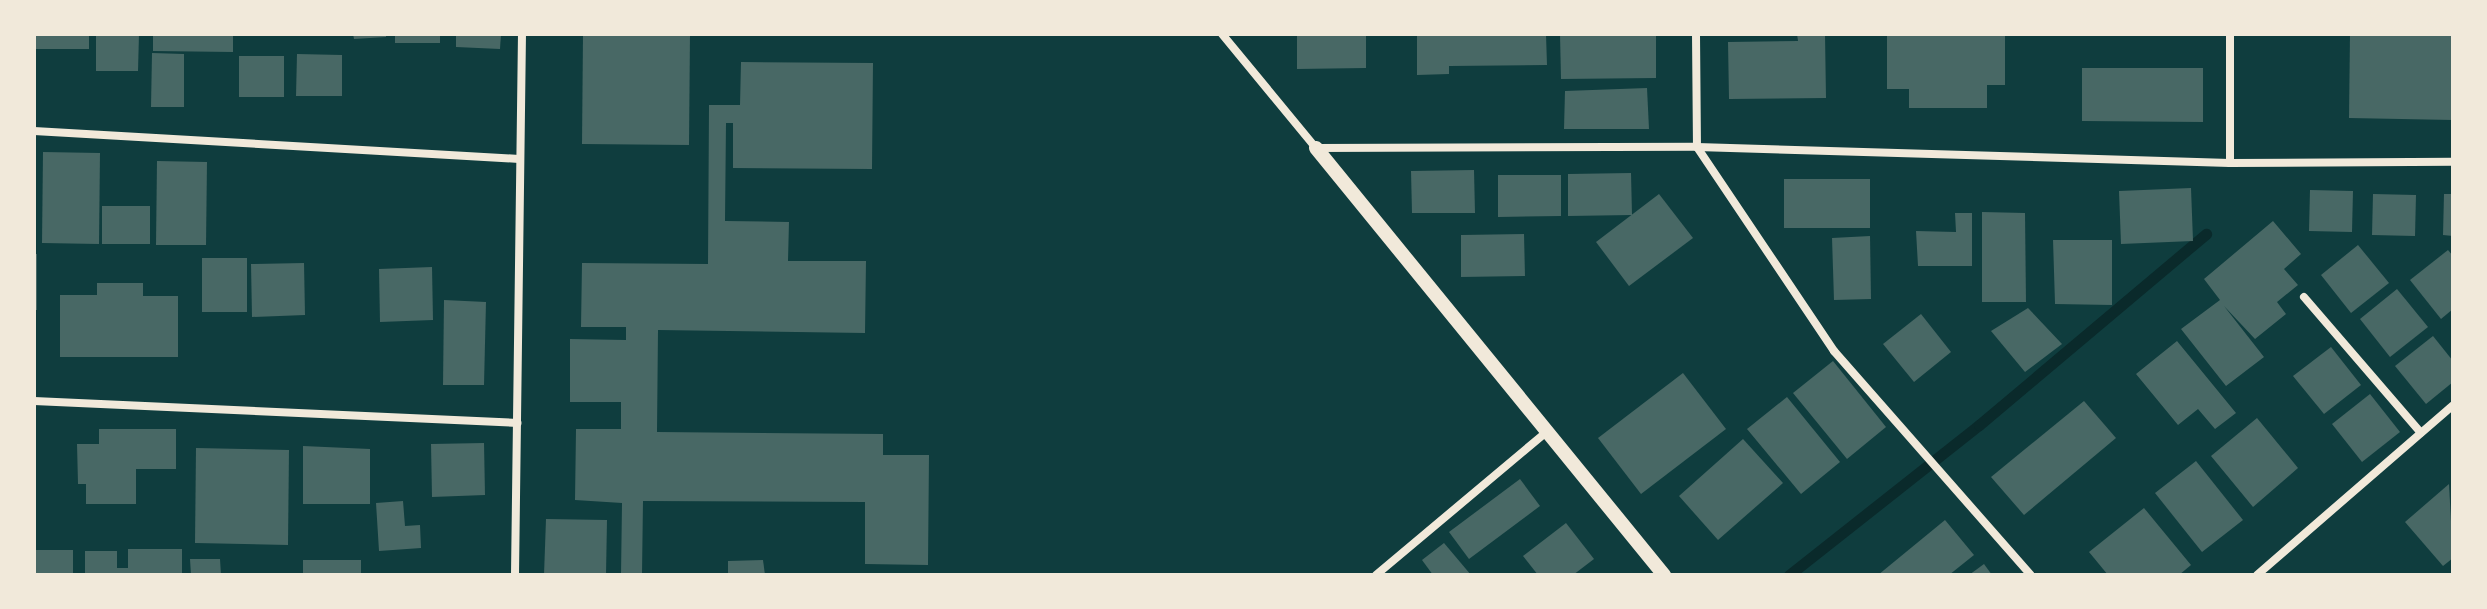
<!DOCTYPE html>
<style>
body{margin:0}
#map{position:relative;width:2487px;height:609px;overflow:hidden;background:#0f3d3e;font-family:"Asap Condensed",sans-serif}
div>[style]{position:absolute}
.stream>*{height:11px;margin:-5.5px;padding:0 5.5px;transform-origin:5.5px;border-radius:5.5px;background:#0a2a2b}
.building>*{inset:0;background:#486865}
.minor>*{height:8px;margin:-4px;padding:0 4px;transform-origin:4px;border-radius:4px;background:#f1e9da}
.tertiary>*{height:14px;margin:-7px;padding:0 7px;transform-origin:7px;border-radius:7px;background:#f1e9da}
span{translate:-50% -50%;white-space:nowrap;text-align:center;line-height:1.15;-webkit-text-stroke:8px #f1e9da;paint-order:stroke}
.frame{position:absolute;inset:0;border:36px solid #f1e9da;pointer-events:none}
</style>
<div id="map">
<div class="stream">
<i style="left:1789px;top:575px;width:242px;rotate:-38.3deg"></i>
<i style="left:1979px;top:425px;width:297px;rotate:-40.1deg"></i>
</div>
<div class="building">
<i style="clip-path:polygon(34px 34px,89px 34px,89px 49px,34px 49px)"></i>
<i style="clip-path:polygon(96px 34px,139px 34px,138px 71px,96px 71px)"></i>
<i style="clip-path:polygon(153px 34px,233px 34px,233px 52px,153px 51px)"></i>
<i style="clip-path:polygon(353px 34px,386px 34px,386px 37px,354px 39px)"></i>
<i style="clip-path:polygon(395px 34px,440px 34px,440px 43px,395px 43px)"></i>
<i style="clip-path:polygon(456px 34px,501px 34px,500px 49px,456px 47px)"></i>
<i style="clip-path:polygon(583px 34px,690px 34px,689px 145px,582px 144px)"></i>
<i style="clip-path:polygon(1297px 34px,1366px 34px,1366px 68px,1297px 69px)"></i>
<i style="clip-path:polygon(1417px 34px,1546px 34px,1547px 65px,1449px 66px,1449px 74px,1417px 75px)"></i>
<i style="clip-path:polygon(1560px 34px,1656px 34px,1656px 78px,1561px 79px)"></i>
<i style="clip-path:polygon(1797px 34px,1825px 34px,1826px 98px,1729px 99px,1728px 42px,1798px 41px)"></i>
<i style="clip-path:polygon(1887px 34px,2005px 34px,2005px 85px,1987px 85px,1987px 108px,1909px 108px,1909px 89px,1887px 89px)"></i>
<i style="clip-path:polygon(2350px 34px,2453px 34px,2453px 120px,2349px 118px)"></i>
<i style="clip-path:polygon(152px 53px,184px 54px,184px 107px,151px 107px)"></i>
<i style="clip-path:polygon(297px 54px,342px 55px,342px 96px,296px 96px)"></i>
<i style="clip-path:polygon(239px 56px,284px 56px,284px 97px,239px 97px)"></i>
<i style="clip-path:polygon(741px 62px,873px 63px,872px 169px,733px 168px,733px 123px,726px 123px,725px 221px,789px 222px,788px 261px,866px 261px,865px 333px,658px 330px,657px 432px,883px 434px,883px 455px,929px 455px,928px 565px,865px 564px,865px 502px,643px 501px,642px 575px,621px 575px,622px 503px,575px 500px,576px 429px,621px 429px,621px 402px,570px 402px,570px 339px,626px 340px,626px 327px,581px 327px,582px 263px,708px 264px,709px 105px,740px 105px)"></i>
<i style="clip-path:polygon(2082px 68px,2203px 68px,2203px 122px,2082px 121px)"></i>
<i style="clip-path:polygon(1647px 88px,1649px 129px,1564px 129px,1565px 91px)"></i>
<i style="clip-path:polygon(43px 152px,100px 153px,99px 244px,42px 243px)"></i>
<i style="clip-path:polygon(157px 161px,207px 162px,206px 245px,156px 245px)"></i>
<i style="clip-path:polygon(1474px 170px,1475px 213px,1412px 213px,1411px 171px)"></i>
<i style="clip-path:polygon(1631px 173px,1632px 215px,1568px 216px,1568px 174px)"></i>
<i style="clip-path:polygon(1498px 175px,1561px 175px,1561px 216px,1498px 217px)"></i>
<i style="clip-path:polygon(1784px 179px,1870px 179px,1870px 228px,1784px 228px)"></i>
<i style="clip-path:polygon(2191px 188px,2193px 241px,2121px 244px,2119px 191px)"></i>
<i style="clip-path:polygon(2310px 190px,2353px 191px,2352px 232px,2309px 231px)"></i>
<i style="clip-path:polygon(1659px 194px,1693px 238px,1629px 286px,1596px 242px)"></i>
<i style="clip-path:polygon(2373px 194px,2416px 195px,2415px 236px,2372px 235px)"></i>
<i style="clip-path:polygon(2444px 194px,2453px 194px,2453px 236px,2443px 235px)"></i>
<i style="clip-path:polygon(102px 206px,150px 206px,150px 244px,102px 244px)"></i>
<i style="clip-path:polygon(1982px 212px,2025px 213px,2026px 302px,1982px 302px)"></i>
<i style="clip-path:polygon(1955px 213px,1972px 213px,1972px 266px,1918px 266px,1916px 231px,1956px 232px)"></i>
<i style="clip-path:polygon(2273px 221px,2301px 254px,2284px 269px,2298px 285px,2277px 302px,2286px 314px,2255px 339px,2224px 306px,2264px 357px,2226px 386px,2181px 329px,2220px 300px,2204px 279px)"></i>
<i style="clip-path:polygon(1524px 234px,1525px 276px,1461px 277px,1461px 235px)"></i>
<i style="clip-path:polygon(1870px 236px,1871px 299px,1834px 300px,1832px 238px)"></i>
<i style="clip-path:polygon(2053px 240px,2112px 240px,2112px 305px,2055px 304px)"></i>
<i style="clip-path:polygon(2358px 245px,2389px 283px,2351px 313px,2321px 275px)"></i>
<i style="clip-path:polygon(2448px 250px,2453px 256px,2453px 309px,2441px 319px,2410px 280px)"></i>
<i style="clip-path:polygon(34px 254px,37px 254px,37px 310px,34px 310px)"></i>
<i style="clip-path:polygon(202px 258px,247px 258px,247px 312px,202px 312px)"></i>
<i style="clip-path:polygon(304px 263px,305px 315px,252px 317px,251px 264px)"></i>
<i style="clip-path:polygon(432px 267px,433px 320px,380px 322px,379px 269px)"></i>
<i style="clip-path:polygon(97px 283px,143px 283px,143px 296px,178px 296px,178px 357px,60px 357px,60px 295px,97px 295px)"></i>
<i style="clip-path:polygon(2397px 289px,2428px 327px,2390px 357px,2360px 319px)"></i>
<i style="clip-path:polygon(444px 300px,486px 302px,484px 385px,443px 385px)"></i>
<i style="clip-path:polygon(2028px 308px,2062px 344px,2025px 372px,1991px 331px)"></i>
<i style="clip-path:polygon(1921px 314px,1951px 352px,1914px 382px,1883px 344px)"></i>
<i style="clip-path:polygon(2433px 336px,2453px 361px,2453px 382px,2426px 404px,2395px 366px)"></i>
<i style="clip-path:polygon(2177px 341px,2236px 413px,2215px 429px,2198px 409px,2178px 425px,2136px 374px)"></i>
<i style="clip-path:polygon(2331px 347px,2361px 385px,2324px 414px,2293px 376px)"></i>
<i style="clip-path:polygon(1833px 361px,1886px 427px,1847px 459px,1793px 393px)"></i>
<i style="clip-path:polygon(1683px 373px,1726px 429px,1641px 494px,1598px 438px)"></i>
<i style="clip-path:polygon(2370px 394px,2400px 432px,2362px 462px,2332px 424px)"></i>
<i style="clip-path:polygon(1787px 397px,1840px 462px,1801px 494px,1747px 429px)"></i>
<i style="clip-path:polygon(2084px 401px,2116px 438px,2024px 515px,1991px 477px)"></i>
<i style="clip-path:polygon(2257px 418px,2298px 468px,2253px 507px,2211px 456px)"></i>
<i style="clip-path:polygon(99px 429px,176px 429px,176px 469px,136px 469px,136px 504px,86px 504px,86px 484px,78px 484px,77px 444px,99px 444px)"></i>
<i style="clip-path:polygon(1743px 439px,1783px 483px,1718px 540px,1679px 496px)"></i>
<i style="clip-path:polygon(484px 443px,485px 495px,432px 497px,431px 444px)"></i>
<i style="clip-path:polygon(303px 446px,370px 449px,370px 504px,303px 504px)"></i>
<i style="clip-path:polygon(196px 448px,289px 450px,288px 545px,195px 543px)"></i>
<i style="clip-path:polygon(2196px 461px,2243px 520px,2202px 552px,2155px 493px)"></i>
<i style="clip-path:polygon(1520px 479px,1540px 506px,1469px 559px,1449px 532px)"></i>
<i style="clip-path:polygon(2449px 484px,2453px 558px,2443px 566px,2405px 522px)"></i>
<i style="clip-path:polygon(403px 501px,405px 526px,420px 525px,421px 548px,379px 551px,376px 503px)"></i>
<i style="clip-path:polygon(2144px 508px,2191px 565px,2179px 575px,2108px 575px,2089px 552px)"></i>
<i style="clip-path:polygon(546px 519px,607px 520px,606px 575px,544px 575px)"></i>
<i style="clip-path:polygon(1945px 520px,1974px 555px,1949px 575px,1878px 575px)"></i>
<i style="clip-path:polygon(1566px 523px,1594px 559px,1573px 575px,1538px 575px,1523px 556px)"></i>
<i style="clip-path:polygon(1444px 543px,1471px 575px,1433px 575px,1422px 560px)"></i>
<i style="clip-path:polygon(128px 549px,182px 549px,182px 575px,85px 575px,85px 551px,117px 551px,117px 568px,128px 568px)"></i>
<i style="clip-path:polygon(34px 550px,73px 550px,73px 575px,34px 575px)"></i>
<i style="clip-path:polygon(190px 559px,220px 559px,221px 575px,191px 575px)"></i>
<i style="clip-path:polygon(303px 560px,361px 560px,361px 575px,303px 575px)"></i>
<i style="clip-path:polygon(763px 560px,765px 575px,728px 575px,728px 561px)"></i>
<i style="clip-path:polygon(1984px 564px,1992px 575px,1969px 575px)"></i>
</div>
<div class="minor">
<i style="left:1222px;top:34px;width:148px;rotate:50.5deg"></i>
<i style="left:1316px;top:148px;width:381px;rotate:-0.2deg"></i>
<i style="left:1697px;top:147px;width:533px;rotate:1.72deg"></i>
<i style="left:2230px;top:163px;width:223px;rotate:-0.3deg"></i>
<i style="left:1696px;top:34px;width:113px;rotate:89.5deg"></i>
<i style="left:1697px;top:147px;width:246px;rotate:56.1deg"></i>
<i style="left:1834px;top:351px;width:298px;rotate:48.7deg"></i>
<i style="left:2230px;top:34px;width:129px;rotate:90deg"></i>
<i style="left:34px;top:131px;width:486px;rotate:3.3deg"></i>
<i style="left:2304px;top:297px;width:179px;rotate:49.3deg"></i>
<i style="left:34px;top:401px;width:484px;rotate:2.6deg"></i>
<i style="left:515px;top:575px;width:541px;rotate:-89.26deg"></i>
<i style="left:1376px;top:575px;width:221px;rotate:-40deg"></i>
<i style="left:2257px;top:575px;width:259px;rotate:-40.9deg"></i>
</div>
<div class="tertiary">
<i style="left:1316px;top:148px;width:551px;rotate:50.82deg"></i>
</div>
<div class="frame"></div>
</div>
